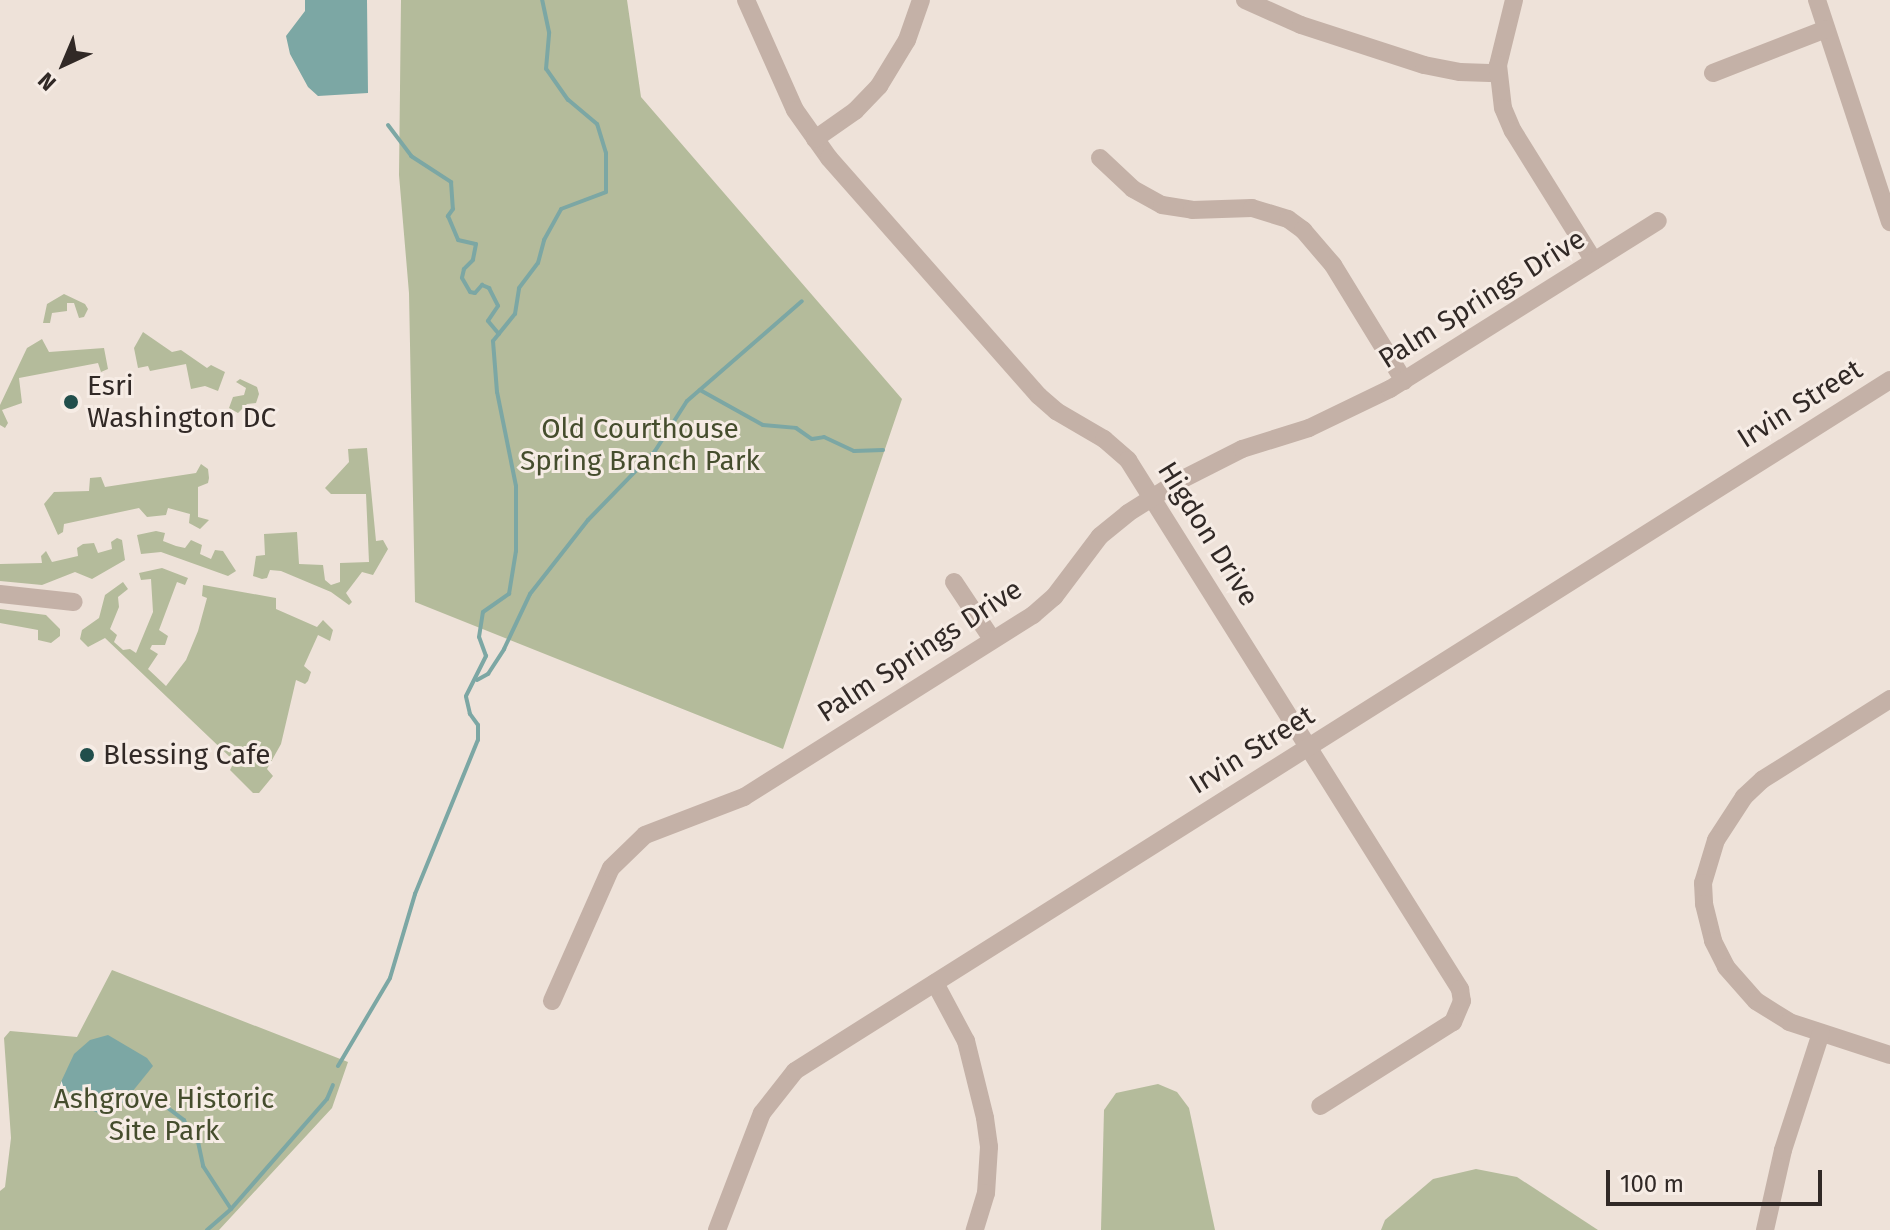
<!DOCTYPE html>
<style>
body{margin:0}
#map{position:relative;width:1890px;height:1230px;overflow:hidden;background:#eee2d9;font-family:"Fira Sans",sans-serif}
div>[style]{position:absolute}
.green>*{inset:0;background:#b4bb9b}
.water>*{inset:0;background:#7ca7a4}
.stream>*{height:4px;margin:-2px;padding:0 2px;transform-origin:2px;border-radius:2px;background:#7ca7a4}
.minor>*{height:18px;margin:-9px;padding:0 9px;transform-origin:9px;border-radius:9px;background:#c4b1a7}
.dots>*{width:22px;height:22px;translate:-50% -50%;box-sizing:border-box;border:4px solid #f6ece5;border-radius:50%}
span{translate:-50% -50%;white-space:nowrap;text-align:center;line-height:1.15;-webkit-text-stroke:6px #f6ece5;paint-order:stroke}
.street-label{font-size:28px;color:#312926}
.poi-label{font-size:28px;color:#312926}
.left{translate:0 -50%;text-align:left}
.park-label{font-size:28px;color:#454d2d}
.north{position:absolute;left:24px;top:24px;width:80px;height:80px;-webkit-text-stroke:6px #f6ece5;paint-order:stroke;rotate:224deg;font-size:22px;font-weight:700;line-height:32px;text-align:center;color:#312926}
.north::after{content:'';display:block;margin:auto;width:28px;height:36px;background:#312926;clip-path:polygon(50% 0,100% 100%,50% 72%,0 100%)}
.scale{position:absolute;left:1606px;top:1170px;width:216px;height:36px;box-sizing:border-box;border:4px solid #312926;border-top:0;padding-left:10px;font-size:24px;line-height:28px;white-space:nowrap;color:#312926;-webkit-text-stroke:6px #f6ece5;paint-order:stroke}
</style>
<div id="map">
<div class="green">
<i style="clip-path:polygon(401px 0,627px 0,641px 97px,902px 399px,783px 749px,415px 602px,409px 293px,399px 175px)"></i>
<i style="clip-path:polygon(64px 294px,85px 304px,88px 309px,84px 317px,79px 318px,74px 303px,67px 303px,67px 311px,52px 313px,50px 323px,43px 323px,47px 304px)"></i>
<i style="clip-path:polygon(143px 332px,172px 352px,181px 350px,207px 368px,211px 365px,225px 372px,218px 391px,205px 386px,191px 389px,186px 364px,150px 371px,148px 366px,138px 368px,134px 348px)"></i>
<i style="clip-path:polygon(42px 339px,49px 352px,104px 348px,108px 369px,101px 372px,98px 363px,19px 378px,22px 403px,2px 410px,8px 423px,5px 428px,0 425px,0 405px,27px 348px)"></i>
<i style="clip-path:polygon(240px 379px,257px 387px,259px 394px,256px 403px,247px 404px,238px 413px,229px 408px,233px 397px,244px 395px,246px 388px,236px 382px)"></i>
<i style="clip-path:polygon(367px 448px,376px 541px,383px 540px,388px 549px,373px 575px,362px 572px,346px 593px,352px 602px,349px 605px,331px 592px,281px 571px,270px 570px,267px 578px,262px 579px,253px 576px,256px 556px,265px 555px,264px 534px,297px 532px,299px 564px,323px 565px,325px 580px,331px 585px,340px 582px,340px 563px,369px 562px,366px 494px,331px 494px,325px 488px,349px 462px,348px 449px)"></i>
<i style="clip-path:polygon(201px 464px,208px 469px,209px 478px,208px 483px,198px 487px,198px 517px,209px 520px,200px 529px,189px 523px,190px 514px,168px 508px,166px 515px,147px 517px,139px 508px,64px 524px,63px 532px,58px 535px,44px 504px,54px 492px,89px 491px,90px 478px,101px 477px,105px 487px,196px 473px)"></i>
<i style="clip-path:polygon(156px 531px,165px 533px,163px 541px,176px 546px,185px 548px,191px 540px,202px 545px,200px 554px,211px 559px,215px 550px,223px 551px,236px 571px,228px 576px,161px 552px,141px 554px,137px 535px)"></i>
<i style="clip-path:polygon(117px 538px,122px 540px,125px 560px,92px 579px,75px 572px,42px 585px,0 581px,0 564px,42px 563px,41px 556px,46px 551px,52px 562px,78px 556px,77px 548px,83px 544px,94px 543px,98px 553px,112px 549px,111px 542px)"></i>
<i style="clip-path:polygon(162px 568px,188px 578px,185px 585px,177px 582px,159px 630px,168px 636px,165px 645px,152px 645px,150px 649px,158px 654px,148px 669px,166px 686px,186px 660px,198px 631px,207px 598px,202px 596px,203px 585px,276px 598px,276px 609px,317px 627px,323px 620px,333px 630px,330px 641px,318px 635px,304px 666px,311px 672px,308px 681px,305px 684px,296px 680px,281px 744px,267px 769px,273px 776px,259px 793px,253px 793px,230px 770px,234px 762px,231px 758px,105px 638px,88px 647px,80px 639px,82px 630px,99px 618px,105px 595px,123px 582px,128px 589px,118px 597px,119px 607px,110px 629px,117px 635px,114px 642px,123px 650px,130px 649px,136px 653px,153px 612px,151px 579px,141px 580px,139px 573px)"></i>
<i style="clip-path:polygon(0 609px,46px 615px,60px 629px,60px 636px,51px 643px,38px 640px,38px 630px,0 623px)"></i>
<i style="clip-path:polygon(112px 970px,348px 1062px,332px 1108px,219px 1230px,0 1230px,0 1191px,5px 1187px,11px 1138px,4px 1038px,10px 1031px,77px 1037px)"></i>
<i style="clip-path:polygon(1158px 1084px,1177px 1092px,1189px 1108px,1215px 1230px,1101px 1230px,1104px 1110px,1116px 1093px)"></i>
<i style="clip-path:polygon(1476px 1169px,1517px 1177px,1598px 1230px,1381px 1230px,1385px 1220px,1433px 1179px)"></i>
</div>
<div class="water">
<i style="clip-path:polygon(305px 0,367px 0,368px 93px,318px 96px,308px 87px,290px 54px,286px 36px,305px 11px)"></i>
<i style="clip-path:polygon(108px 1035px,147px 1058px,153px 1066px,124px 1102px,101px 1114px,88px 1109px,60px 1084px,74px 1054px,90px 1040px)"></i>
</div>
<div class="stream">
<i style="left:388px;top:125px;width:39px;rotate:53deg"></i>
<i style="left:411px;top:156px;width:48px;rotate:33deg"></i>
<i style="left:451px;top:182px;width:27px;rotate:86deg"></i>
<i style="left:453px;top:209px;width:9px;rotate:126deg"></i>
<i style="left:448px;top:216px;width:26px;rotate:67deg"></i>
<i style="left:458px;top:240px;width:18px;rotate:13deg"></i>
<i style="left:476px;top:244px;width:16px;rotate:101deg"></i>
<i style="left:473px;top:260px;width:13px;rotate:135deg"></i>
<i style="left:464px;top:269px;width:9px;rotate:103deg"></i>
<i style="left:462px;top:278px;width:16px;rotate:60deg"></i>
<i style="left:470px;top:292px;width:5px;rotate:11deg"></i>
<i style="left:475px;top:293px;width:11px;rotate:-49deg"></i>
<i style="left:482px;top:285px;width:8px;rotate:23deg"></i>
<i style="left:489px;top:288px;width:20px;rotate:63deg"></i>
<i style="left:498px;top:306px;width:18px;rotate:124deg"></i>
<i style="left:488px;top:321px;width:17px;rotate:50deg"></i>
<i style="left:700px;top:390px;width:72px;rotate:29.1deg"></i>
<i style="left:763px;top:425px;width:33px;rotate:5deg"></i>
<i style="left:796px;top:428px;width:19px;rotate:35deg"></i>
<i style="left:812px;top:439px;width:12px;rotate:-9deg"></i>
<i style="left:824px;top:437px;width:33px;rotate:25deg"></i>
<i style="left:854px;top:451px;width:29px;rotate:-2deg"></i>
<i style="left:477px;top:680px;width:13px;rotate:-29deg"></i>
<i style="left:488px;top:674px;width:30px;rotate:-57deg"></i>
<i style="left:504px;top:649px;width:61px;rotate:-64.7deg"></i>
<i style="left:530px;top:594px;width:94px;rotate:-51.9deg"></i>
<i style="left:588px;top:520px;width:96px;rotate:-45.8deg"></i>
<i style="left:655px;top:451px;width:59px;rotate:-57.4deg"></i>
<i style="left:687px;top:401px;width:152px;rotate:-41deg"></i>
<i style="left:338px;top:1066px;width:102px;rotate:-59.4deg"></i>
<i style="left:390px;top:978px;width:88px;rotate:-73.4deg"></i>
<i style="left:415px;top:894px;width:166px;rotate:-67.8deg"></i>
<i style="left:478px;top:740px;width:15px;rotate:-90deg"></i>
<i style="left:478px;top:725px;width:14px;rotate:-126deg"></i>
<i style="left:470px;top:714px;width:18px;rotate:-103deg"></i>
<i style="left:466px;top:696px;width:45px;rotate:-63.4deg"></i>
<i style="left:486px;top:656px;width:20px;rotate:-110deg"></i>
<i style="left:479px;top:637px;width:25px;rotate:-81deg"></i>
<i style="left:483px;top:612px;width:32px;rotate:-35deg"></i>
<i style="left:509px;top:594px;width:44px;rotate:-80.8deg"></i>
<i style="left:516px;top:551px;width:65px;rotate:-90deg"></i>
<i style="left:516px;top:486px;width:96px;rotate:-101.4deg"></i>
<i style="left:497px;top:392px;width:51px;rotate:-94.5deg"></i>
<i style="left:493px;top:341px;width:35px;rotate:-51deg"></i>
<i style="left:515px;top:314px;width:26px;rotate:-81deg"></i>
<i style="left:519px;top:288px;width:31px;rotate:-53deg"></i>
<i style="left:538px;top:263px;width:24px;rotate:-75deg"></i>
<i style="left:544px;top:240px;width:35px;rotate:-61deg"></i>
<i style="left:561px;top:209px;width:48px;rotate:-20.7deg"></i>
<i style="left:606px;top:192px;width:39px;rotate:-90deg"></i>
<i style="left:606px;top:153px;width:30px;rotate:-107deg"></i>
<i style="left:597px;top:124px;width:38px;rotate:-140deg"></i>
<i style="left:568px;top:100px;width:38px;rotate:-125deg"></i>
<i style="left:546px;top:69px;width:37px;rotate:-85deg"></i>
<i style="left:549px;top:32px;width:33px;rotate:-102deg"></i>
<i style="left:160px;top:1102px;width:30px;rotate:37deg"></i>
<i style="left:184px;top:1120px;width:11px;rotate:68deg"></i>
<i style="left:188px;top:1130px;width:11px;rotate:38deg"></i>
<i style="left:197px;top:1137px;width:30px;rotate:78deg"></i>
<i style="left:203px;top:1166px;width:51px;rotate:56.9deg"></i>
<i style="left:207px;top:1230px;width:32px;rotate:-41deg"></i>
<i style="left:231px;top:1209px;width:146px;rotate:-48.9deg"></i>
<i style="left:327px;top:1099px;width:15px;rotate:-67deg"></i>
</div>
<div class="minor">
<i style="left:746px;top:0;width:120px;rotate:66deg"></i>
<i style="left:795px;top:110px;width:59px;rotate:54.7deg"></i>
<i style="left:829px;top:158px;width:317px;rotate:48.6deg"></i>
<i style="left:1039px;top:396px;width:23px;rotate:41deg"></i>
<i style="left:1056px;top:411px;width:56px;rotate:30.3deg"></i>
<i style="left:1104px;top:439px;width:32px;rotate:41deg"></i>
<i style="left:1128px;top:460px;width:625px;rotate:57.89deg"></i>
<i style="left:1460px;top:989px;width:12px;rotate:81deg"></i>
<i style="left:1462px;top:1001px;width:23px;rotate:113deg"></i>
<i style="left:1453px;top:1022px;width:157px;rotate:147.7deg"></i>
<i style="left:1245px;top:0;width:61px;rotate:24.1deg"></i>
<i style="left:1301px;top:25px;width:129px;rotate:18deg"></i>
<i style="left:1424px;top:65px;width:37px;rotate:11deg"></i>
<i style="left:1460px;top:72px;width:37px;rotate:2deg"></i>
<i style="left:1514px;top:0;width:67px;rotate:103.8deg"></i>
<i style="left:1498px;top:65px;width:43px;rotate:83.4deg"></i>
<i style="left:1503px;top:108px;width:25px;rotate:67deg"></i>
<i style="left:1513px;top:131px;width:153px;rotate:58.1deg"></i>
<i style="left:1817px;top:0;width:234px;rotate:71.8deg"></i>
<i style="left:1713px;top:73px;width:121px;rotate:-21.3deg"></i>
<i style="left:815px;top:139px;width:49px;rotate:-35deg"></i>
<i style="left:855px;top:111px;width:35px;rotate:-46deg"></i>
<i style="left:879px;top:86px;width:54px;rotate:-58.7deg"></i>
<i style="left:907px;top:40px;width:42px;rotate:-70.7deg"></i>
<i style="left:1100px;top:158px;width:45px;rotate:43.2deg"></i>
<i style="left:1133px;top:189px;width:33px;rotate:29deg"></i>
<i style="left:1162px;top:205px;width:30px;rotate:9deg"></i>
<i style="left:1192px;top:210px;width:60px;rotate:-1.9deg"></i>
<i style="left:1252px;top:208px;width:38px;rotate:17deg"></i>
<i style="left:1288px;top:219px;width:19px;rotate:36deg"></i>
<i style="left:1303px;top:230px;width:46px;rotate:49.4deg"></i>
<i style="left:1333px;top:265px;width:136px;rotate:58.5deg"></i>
<i style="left:954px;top:582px;width:69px;rotate:56.3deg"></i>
<i style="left:0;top:594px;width:74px;rotate:6.2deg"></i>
<i style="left:1890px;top:699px;width:151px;rotate:147.7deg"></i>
<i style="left:1762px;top:780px;width:25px;rotate:137deg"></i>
<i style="left:1744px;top:797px;width:51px;rotate:123.1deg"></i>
<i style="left:1716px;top:840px;width:45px;rotate:106.8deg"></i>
<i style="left:1703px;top:883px;width:21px;rotate:87deg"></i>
<i style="left:1704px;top:904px;width:38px;rotate:76deg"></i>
<i style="left:1713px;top:941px;width:29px;rotate:63deg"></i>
<i style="left:1726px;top:967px;width:45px;rotate:48.6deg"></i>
<i style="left:1756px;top:1001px;width:39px;rotate:32deg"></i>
<i style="left:1789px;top:1022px;width:106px;rotate:18.1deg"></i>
<i style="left:935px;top:983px;width:66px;rotate:61.9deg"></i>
<i style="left:966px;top:1041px;width:79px;rotate:76.1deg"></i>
<i style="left:985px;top:1118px;width:29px;rotate:82deg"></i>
<i style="left:989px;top:1147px;width:46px;rotate:93.7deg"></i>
<i style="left:986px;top:1193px;width:39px;rotate:107deg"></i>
<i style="left:552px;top:1001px;width:145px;rotate:-66.1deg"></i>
<i style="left:611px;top:868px;width:47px;rotate:-44.1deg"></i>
<i style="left:645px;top:835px;width:106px;rotate:-21deg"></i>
<i style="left:744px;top:797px;width:342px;rotate:-32.2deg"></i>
<i style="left:1033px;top:615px;width:28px;rotate:-41deg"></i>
<i style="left:1054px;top:597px;width:76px;rotate:-53deg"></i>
<i style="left:1100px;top:536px;width:36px;rotate:-39deg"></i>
<i style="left:1128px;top:513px;width:58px;rotate:-32.3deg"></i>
<i style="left:1177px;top:482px;width:73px;rotate:-26.9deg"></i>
<i style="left:1242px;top:449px;width:70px;rotate:-17.4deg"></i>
<i style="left:1309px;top:428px;width:90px;rotate:-25.7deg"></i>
<i style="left:1390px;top:389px;width:316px;rotate:-32.1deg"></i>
<i style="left:717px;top:1230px;width:125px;rotate:-69deg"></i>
<i style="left:762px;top:1113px;width:53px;rotate:-51.8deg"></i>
<i style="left:795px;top:1071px;width:1295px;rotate:-32.25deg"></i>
<i style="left:1765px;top:1230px;width:82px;rotate:-77.3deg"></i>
<i style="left:1783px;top:1150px;width:123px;rotate:-72deg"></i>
</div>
<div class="dots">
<i style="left:71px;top:402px;background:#214e4b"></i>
<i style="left:87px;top:755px;background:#214e4b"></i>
</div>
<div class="street-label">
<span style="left:1482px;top:299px;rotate:-32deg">Palm Springs Drive</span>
<span style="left:1800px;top:404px;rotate:-32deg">Irvin Street</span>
<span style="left:1208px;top:534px;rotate:58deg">Higdon Drive</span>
<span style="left:920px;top:651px;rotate:-33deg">Palm Springs Drive</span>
<span style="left:1252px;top:750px;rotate:-32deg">Irvin Street</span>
</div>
<div class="poi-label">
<span class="left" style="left:87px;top:402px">Esri<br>Washington DC</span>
<span class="left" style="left:103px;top:755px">Blessing Cafe</span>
</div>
<div class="park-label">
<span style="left:640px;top:445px">Old Courthouse<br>Spring Branch Park</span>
<span style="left:164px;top:1115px">Ashgrove Historic<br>Site Park</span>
</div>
<div class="north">N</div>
<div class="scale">100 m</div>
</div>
